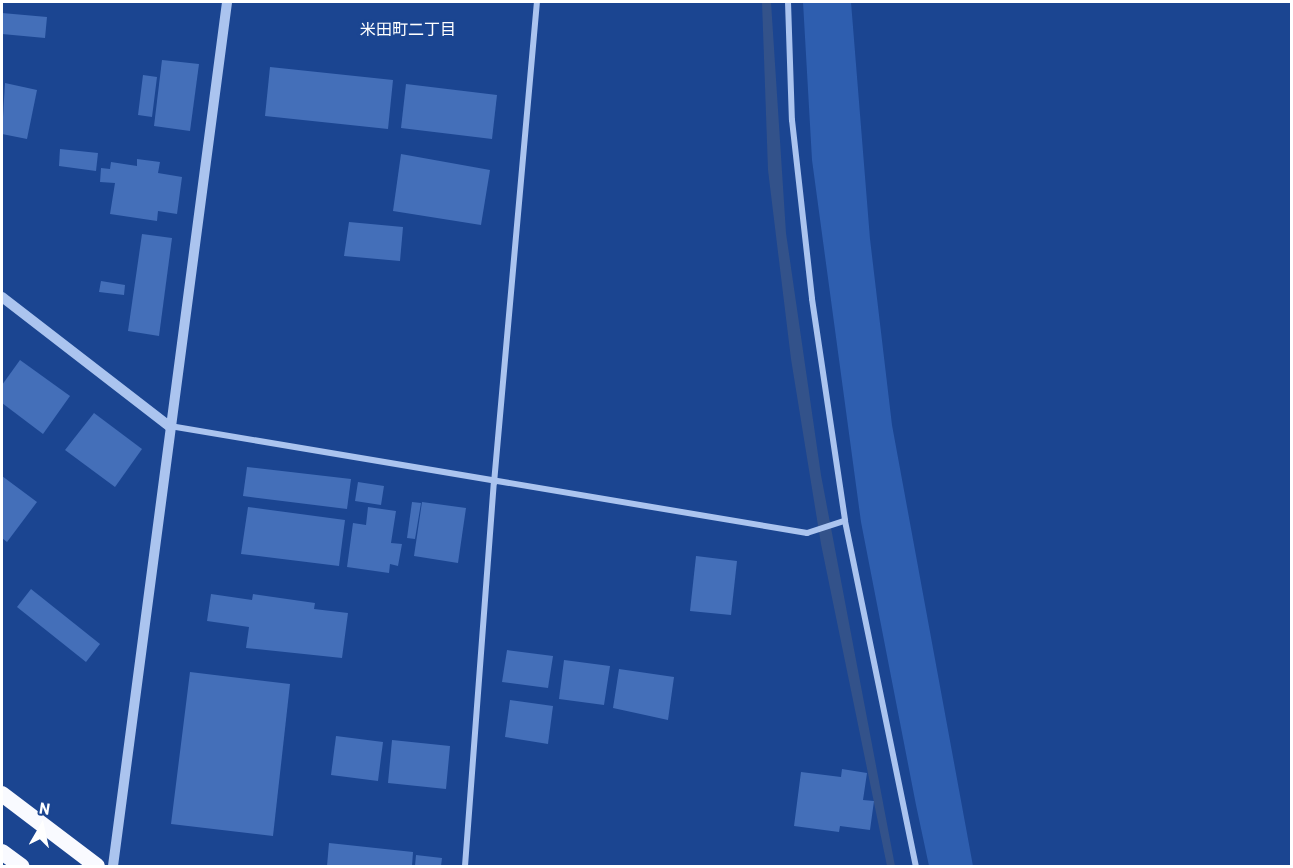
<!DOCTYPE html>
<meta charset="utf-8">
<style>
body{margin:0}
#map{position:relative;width:1293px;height:868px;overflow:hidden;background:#1b4591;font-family:Barlow,"Noto Sans JP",sans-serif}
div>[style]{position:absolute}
.green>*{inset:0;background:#2e5eaf}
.water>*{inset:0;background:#33528a}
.building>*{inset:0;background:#446fb9}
.minor>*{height:6px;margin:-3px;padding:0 3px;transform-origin:3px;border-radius:3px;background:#abc4ef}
.tertiary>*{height:10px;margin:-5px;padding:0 5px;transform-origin:5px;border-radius:5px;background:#abc4ef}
.trunk>*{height:16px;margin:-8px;padding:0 8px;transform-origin:8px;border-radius:8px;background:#f9faff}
span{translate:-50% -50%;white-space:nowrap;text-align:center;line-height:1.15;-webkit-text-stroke:5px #1b4591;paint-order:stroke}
.neighbourhood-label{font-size:16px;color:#fff}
.frame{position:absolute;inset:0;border:3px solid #fff;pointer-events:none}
.north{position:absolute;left:12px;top:796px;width:60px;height:60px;-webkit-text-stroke:4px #1b4591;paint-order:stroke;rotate:9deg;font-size:16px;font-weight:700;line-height:24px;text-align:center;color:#fff}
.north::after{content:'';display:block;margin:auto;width:21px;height:27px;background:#fff;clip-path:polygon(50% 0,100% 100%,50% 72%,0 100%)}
</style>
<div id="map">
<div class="green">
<i style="clip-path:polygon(803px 2px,851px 2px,870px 239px,892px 425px,973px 866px,929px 866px,916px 805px,861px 522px,812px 160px)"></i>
</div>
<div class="water">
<i style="clip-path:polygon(762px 2px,771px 2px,786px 233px,821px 475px,895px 866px,887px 866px,821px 544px,791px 359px,768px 170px)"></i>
</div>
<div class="building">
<i style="clip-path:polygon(2px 13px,47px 17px,45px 38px,2px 34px)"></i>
<i style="clip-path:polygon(162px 60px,199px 64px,190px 131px,154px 126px)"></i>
<i style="clip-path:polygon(270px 67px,393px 80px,388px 129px,265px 116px)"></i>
<i style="clip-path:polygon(143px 75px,157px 77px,152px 117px,138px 115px)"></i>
<i style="clip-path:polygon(5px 83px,37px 90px,27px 139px,2px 134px)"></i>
<i style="clip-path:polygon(406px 84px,497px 95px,492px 139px,401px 128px)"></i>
<i style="clip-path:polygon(60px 149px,98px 153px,96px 171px,59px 166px)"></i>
<i style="clip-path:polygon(401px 154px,490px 170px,481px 225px,393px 211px)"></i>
<i style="clip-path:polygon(137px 159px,160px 162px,158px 173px,182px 177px,177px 214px,158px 211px,157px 221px,110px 214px,115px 183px,100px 182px,101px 168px,110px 169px,111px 162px,137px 166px)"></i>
<i style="clip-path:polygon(349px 222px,403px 227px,400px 261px,344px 256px)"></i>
<i style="clip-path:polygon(142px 234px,172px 238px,159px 336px,128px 331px)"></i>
<i style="clip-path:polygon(101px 281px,125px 285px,124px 295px,99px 292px)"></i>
<i style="clip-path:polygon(20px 360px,70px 396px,43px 434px,2px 403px,2px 385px)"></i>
<i style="clip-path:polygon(94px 413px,142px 449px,115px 487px,65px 450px)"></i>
<i style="clip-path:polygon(247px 467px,351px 479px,347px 509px,243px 496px)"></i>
<i style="clip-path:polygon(2px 476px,37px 502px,7px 542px,2px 538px)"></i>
<i style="clip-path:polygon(358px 482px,384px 486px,381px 505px,355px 501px)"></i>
<i style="clip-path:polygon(412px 502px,421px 503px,415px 539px,407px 538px)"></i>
<i style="clip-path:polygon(422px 502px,466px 508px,458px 563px,414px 556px)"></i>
<i style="clip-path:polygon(248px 507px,345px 520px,339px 566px,241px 554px)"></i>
<i style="clip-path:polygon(368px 507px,396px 511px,391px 543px,402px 544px,398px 566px,390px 564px,389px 573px,347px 567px,353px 523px,366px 525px)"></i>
<i style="clip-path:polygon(696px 556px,737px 561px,731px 615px,690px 611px)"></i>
<i style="clip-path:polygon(31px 589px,100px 644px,86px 662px,17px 607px)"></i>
<i style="clip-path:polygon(211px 594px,252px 600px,253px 594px,315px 603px,314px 609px,348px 613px,342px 658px,246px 648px,249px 627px,207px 621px)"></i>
<i style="clip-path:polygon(507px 650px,553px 656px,548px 688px,502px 682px)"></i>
<i style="clip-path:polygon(564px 660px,610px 666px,604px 705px,559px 699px)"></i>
<i style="clip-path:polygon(619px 669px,674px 677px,668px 720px,613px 708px)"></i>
<i style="clip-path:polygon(190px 672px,290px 684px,273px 836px,171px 824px)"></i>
<i style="clip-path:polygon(510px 700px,553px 706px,548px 744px,505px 737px)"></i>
<i style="clip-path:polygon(336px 736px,383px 742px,378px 781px,331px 775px)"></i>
<i style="clip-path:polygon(392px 740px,450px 746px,446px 789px,388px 783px)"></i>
<i style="clip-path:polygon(842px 769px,867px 773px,863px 800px,874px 801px,870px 830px,840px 826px,839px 832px,794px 826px,801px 772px,841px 777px)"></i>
<i style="clip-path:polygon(329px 843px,413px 852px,412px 866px,327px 866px)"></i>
<i style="clip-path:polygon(416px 855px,442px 858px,441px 866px,415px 866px)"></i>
</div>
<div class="minor">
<i style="left:788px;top:2px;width:118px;rotate:88.1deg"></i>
<i style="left:792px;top:120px;width:180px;rotate:83.6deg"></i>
<i style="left:812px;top:299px;width:224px;rotate:81.5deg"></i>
<i style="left:845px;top:521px;width:352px;rotate:78.4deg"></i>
<i style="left:170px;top:426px;width:646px;rotate:9.54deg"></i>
<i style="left:807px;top:533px;width:40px;rotate:-18deg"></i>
<i style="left:465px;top:866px;width:384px;rotate:-85.7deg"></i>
<i style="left:494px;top:483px;width:483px;rotate:-84.9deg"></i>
</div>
<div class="tertiary">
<i style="left:2px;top:297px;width:211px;rotate:37.7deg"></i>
<i style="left:113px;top:866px;width:871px;rotate:-82.48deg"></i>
</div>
<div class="trunk">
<i style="left:2px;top:794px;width:119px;rotate:37.2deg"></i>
<i style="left:2px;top:852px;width:24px;rotate:36deg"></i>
</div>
<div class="neighbourhood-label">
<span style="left:408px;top:29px">米田町二丁目</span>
</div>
<div class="frame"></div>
<div class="north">N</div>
</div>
